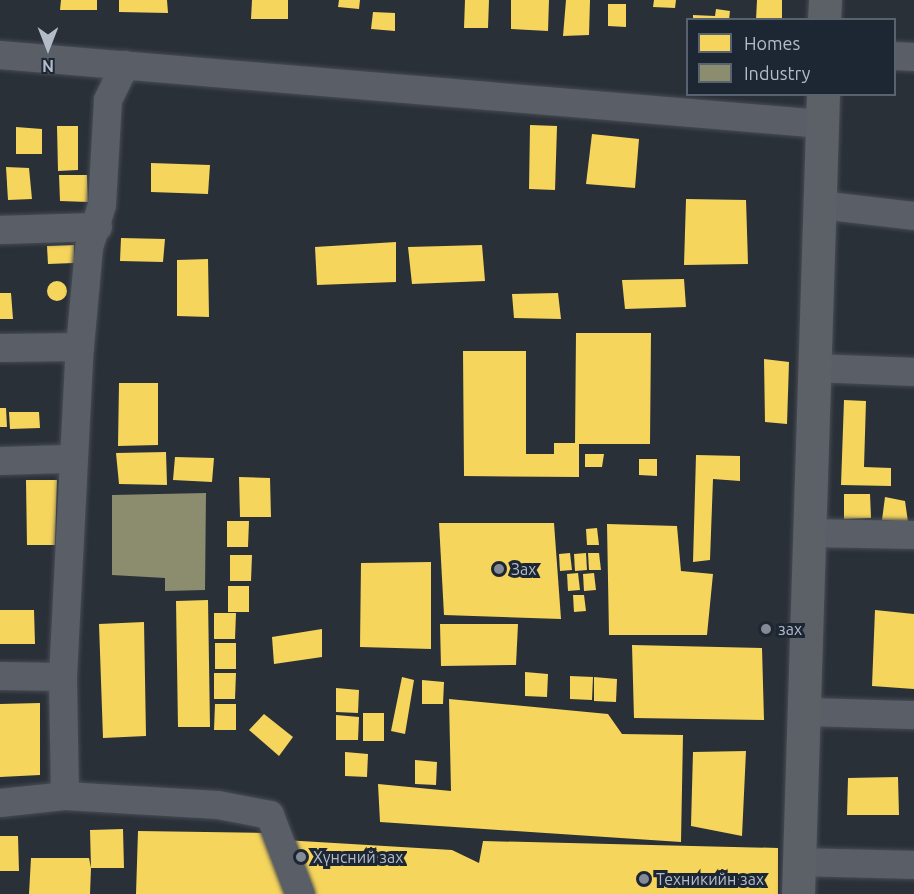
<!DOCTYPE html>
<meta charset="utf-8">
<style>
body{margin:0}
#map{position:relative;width:914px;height:894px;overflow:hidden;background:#2a3038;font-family:Ubuntu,sans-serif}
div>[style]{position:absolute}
.homes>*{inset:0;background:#f6d55c}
.round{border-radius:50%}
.industry>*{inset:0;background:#8c8c6e}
.roads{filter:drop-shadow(0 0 2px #484c53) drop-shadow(0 0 2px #484c53)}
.minor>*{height:28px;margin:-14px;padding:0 14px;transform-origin:14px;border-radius:14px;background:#5a5e66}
.major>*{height:33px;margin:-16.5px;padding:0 16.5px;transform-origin:16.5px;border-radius:16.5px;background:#5c6168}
.dots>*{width:16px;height:16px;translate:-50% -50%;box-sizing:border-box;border:3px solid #1d2633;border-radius:50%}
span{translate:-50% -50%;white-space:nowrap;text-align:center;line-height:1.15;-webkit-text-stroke:6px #1d2633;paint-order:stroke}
.poi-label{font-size:16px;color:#b4bcc9}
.left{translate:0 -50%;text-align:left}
.legend{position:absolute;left:686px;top:18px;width:210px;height:78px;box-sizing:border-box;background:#1d2633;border:2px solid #59626f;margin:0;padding:8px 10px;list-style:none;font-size:18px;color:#b4bcc9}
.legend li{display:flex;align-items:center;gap:12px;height:30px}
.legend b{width:30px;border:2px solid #59626f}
.north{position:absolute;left:18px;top:18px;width:60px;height:60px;-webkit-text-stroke:4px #1d2633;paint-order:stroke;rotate:180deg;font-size:16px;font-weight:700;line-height:24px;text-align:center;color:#b4bcc9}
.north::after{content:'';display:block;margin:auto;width:21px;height:27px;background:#b4bcc9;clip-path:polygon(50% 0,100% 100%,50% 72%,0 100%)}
</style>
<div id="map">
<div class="homes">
<i style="clip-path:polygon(61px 0,97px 0,97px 10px,60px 10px)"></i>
<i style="clip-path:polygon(119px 0,167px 0,168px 13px,119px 12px)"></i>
<i style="clip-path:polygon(252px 0,288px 0,288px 19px,251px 19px)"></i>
<i style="clip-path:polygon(339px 0,360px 0,359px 9px,338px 7px)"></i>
<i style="clip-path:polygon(465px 0,489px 0,488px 28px,464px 28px)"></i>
<i style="clip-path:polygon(511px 0,549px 0,548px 31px,511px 29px)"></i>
<i style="clip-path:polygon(566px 0,590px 0,589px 35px,563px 36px)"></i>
<i style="clip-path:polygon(654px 0,676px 0,675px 8px,653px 7px)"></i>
<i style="clip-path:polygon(757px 0,782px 0,782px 20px,756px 20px)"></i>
<i style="clip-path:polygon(608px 4px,626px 4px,626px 27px,608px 26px)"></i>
<i style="clip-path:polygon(716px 9px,730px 11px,729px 20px,693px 20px,693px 15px,715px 16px)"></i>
<i style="clip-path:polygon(373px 12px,395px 13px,395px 31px,371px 29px)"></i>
<i style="clip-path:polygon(530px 125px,557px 126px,555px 190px,529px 189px)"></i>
<i style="clip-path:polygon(57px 126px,78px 126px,78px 170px,58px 171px)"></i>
<i style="clip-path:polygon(16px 127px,42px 129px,42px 154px,16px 154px)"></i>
<i style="clip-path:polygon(592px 134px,639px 139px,635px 188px,586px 184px)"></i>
<i style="clip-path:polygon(151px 163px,210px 165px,208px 194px,151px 192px)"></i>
<i style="clip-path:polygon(6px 167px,29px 168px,32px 199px,8px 200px)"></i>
<i style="clip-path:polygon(59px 175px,87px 175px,88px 202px,60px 201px)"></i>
<i style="clip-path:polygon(686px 199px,746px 200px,748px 264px,684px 265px)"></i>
<i style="clip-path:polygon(121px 238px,165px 239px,163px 262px,120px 261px)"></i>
<i style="clip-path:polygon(396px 242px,396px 282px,317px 285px,315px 247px)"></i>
<i style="clip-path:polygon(74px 245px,74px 263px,48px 264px,47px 246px)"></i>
<i style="clip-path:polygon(482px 245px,485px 281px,412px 284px,408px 247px)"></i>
<i style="clip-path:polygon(208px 259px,209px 317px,177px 316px,177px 260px)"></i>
<i style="clip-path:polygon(684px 279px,686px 307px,625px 309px,622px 280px)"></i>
<i class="round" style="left:47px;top:281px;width:20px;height:20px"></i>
<i style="clip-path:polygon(0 293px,11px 293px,13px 319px,0 319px)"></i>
<i style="clip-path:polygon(558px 293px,561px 319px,514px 318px,512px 294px)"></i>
<i style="clip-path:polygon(576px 333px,651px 333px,650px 444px,579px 444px,579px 477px,464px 476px,463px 351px,526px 351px,526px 454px,554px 454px,554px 443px,575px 443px)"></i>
<i style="clip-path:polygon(764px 359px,789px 362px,787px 424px,765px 422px)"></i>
<i style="clip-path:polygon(119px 383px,158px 383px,158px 445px,118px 446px)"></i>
<i style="clip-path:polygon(844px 400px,866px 401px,864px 467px,891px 468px,891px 486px,841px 485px)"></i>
<i style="clip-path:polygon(0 408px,6px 408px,7px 427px,0 427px)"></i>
<i style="clip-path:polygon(9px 412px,39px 412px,40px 428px,10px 429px)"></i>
<i style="clip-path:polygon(166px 452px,167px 485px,119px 484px,116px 453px)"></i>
<i style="clip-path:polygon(585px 454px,604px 454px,602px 467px,585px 467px)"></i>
<i style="clip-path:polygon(696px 455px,740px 456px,740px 481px,713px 479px,710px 560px,693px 562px)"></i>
<i style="clip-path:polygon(175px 457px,214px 458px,212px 482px,173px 480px)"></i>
<i style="clip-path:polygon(639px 459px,657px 459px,657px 476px,639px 475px)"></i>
<i style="clip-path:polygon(239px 477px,270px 478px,271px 517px,240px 517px)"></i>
<i style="clip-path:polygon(26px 480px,57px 480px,55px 545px,27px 545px)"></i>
<i style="clip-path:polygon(844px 494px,870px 494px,871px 518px,844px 519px)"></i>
<i style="clip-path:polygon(885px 497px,905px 501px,908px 522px,882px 520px)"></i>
<i style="clip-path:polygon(227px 521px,249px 521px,248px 547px,227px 547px)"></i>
<i style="clip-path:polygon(439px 523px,554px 523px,561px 619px,444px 615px)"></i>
<i style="clip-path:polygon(607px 524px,677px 526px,681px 571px,713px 574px,707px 635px,609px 635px)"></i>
<i style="clip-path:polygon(597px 528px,599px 545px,587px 545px,586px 529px)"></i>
<i style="clip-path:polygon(570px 553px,572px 570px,560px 571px,559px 554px)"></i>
<i style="clip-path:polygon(586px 553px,587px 570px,575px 571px,574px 554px)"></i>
<i style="clip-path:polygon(588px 553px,599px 553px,601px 570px,589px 570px)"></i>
<i style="clip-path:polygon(230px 555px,252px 555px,251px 581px,230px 581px)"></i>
<i style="clip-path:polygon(431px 562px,431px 649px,360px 647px,361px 563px)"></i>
<i style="clip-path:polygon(578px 573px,580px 590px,568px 591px,567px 574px)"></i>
<i style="clip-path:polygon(594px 573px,596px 590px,584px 591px,583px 574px)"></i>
<i style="clip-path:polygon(228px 586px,249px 586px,249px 612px,228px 612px)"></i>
<i style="clip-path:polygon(573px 595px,584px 595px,586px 611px,574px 612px)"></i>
<i style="clip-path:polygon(208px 600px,210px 727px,178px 727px,176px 601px)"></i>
<i style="clip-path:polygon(0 610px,34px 610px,35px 644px,0 644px)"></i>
<i style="clip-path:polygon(875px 610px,914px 614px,914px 689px,872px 686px)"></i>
<i style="clip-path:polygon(214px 613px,236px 613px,235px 639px,214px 639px)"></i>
<i style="clip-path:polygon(144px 622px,146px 736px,103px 738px,99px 624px)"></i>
<i style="clip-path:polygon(440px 624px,518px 624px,516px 665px,441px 666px)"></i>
<i style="clip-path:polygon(322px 629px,322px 657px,274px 664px,272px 637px)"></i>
<i style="clip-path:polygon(215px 643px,236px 643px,236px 669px,215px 669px)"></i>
<i style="clip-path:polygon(632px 645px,762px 648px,764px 720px,634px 718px)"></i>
<i style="clip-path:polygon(525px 672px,548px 674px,547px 697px,525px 696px)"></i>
<i style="clip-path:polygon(214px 673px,236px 673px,235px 699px,214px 699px)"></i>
<i style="clip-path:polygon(570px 676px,593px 677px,592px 700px,570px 699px)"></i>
<i style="clip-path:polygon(402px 677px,414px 680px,405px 734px,391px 731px)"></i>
<i style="clip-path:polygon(594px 677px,617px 679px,616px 702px,594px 701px)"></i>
<i style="clip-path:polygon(422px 680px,444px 682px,443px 704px,422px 704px)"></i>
<i style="clip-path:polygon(336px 688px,359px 690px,358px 713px,336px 712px)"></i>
<i style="clip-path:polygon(449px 699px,608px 714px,622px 734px,683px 735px,681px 842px,380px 822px,378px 784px,451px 791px)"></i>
<i style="clip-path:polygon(40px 703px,40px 775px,0 777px,0 704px)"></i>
<i style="clip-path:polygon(215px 704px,236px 704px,236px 730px,214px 730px)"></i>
<i style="clip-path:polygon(363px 713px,384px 713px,384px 741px,363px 741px)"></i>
<i style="clip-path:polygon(264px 714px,293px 737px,279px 756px,249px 730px)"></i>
<i style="clip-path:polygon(336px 715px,359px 717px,358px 740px,336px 740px)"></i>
<i style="clip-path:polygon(746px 751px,742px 836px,691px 826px,693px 752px)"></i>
<i style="clip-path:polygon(345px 752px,368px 754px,367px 777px,345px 776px)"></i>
<i style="clip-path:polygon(415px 760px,437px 762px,436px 785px,415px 784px)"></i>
<i style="clip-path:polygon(898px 777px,899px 815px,847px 815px,848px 778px)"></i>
<i style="clip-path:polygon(123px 829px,124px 868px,91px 868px,90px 894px,29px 894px,31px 858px,89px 858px,91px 868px,90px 830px)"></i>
<i style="clip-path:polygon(138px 831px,267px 833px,267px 839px,452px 850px,479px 863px,483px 841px,778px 848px,778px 894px,136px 894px)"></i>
<i style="clip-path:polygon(0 836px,18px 836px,19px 871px,0 871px)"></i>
</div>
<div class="industry">
<i style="clip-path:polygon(206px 493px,205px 590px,165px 591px,165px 578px,112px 575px,112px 495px)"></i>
</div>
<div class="roads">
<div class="minor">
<i style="left:0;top:55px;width:825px;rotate:4.8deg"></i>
<i style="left:894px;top:56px;width:20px;rotate:3deg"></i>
<i style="left:820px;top:205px;width:95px;rotate:6.7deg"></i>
<i style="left:0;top:230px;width:98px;rotate:-1.8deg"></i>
<i style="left:0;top:348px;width:80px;rotate:-0.7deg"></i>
<i style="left:815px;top:368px;width:99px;rotate:2.3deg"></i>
<i style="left:0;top:461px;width:66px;rotate:-1.7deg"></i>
<i style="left:810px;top:533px;width:104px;rotate:1.1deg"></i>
<i style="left:0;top:676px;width:63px;rotate:0.9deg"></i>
<i style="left:804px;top:712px;width:110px;rotate:1.6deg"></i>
<i style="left:65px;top:796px;width:119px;rotate:-91deg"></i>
<i style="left:63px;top:677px;width:330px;rotate:-87.1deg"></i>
<i style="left:80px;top:347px;width:99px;rotate:-84.8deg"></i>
<i style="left:89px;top:248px;width:45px;rotate:-73.2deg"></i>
<i style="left:102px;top:205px;width:105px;rotate:-86.7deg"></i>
<i style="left:108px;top:100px;width:39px;rotate:-64deg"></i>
<i style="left:0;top:803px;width:65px;rotate:-6.1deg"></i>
<i style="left:65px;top:796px;width:153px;rotate:3.4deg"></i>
<i style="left:218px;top:805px;width:53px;rotate:10.9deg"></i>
<i style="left:270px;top:815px;width:85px;rotate:69.2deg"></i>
<i style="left:800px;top:862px;width:114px;rotate:1.5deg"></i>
</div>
<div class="major">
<i style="left:824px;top:20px;width:20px;rotate:-87deg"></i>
<i style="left:798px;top:894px;width:800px;rotate:-88.21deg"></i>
</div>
</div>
<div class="dots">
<i style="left:499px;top:569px;background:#848b96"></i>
<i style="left:766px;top:629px;background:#848b96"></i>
<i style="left:301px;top:857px;background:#848b96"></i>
<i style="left:644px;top:879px;background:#848b96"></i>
</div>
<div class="poi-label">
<span class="left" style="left:511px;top:569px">Зах</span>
<span class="left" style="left:778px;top:629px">зах</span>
<span class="left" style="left:313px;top:857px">Хүнсний зах</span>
<span class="left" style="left:656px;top:879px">Техникийн зах</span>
</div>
<ul class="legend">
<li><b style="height:16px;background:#f6d55c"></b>Homes</li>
<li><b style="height:16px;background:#8c8c6e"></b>Industry</li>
</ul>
<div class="north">N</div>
</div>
